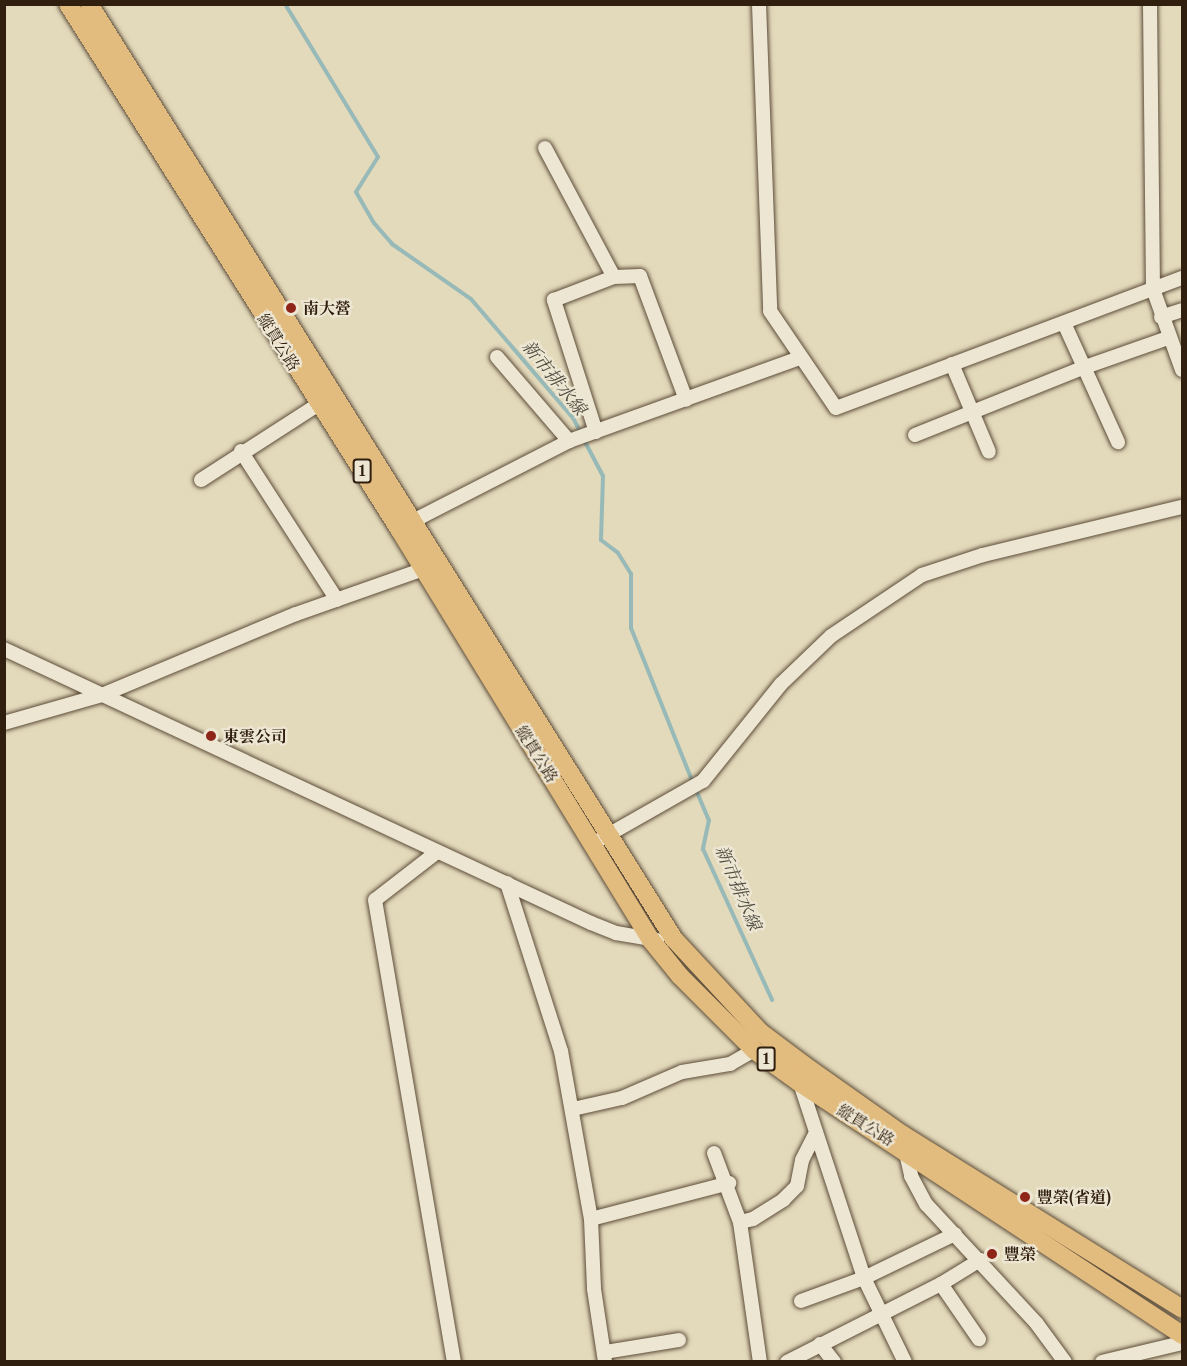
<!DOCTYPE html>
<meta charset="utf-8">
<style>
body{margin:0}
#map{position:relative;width:1187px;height:1366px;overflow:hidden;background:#e3d9bb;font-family:"Libre Caslon Text","Noto Serif TC",serif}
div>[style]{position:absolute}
.stream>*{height:4px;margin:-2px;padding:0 2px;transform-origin:2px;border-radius:2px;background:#97b9b7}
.roads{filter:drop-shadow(0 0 2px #5d4d39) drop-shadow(0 0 2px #5d4d39)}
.minor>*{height:14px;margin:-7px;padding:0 7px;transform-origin:7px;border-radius:7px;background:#ede6d3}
.major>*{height:18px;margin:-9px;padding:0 9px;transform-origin:9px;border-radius:9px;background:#e2bc7e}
.dots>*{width:16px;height:16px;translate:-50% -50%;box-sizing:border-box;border:3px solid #ede6d3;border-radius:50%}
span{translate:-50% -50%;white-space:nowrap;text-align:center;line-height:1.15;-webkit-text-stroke:4.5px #ede6d3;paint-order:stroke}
.shield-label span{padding:2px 4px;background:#ede6d3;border:2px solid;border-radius:4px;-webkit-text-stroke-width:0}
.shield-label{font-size:15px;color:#301e0e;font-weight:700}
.poi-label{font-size:16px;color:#301e0e;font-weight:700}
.left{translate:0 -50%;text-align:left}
.street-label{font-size:16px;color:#301e0e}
.water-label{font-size:18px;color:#4f4c41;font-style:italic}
.frame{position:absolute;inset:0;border:6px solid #301e0e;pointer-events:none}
</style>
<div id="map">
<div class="stream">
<i style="left:285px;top:4px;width:179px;rotate:58.7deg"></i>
<i style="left:378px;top:157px;width:41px;rotate:122.2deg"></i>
<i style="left:356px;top:192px;width:36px;rotate:60deg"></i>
<i style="left:374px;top:223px;width:28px;rotate:49deg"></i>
<i style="left:392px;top:244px;width:96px;rotate:34.8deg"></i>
<i style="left:471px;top:299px;width:157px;rotate:49.4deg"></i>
<i style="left:573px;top:418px;width:17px;rotate:62deg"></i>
<i style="left:584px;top:440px;width:41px;rotate:62.2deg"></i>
<i style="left:603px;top:476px;width:64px;rotate:91.8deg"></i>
<i style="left:601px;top:540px;width:21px;rotate:37deg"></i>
<i style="left:618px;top:553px;width:25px;rotate:58deg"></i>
<i style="left:631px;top:574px;width:54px;rotate:90deg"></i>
<i style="left:631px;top:628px;width:167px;rotate:68.2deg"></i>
<i style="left:696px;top:790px;width:33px;rotate:67deg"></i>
<i style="left:709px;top:820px;width:30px;rotate:102deg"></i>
<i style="left:703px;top:849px;width:166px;rotate:65.4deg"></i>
</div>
<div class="roads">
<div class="minor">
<i style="left:759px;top:4px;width:307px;rotate:87.9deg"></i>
<i style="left:770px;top:311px;width:117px;rotate:55.8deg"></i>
<i style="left:836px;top:408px;width:370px;rotate:-20.6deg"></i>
<i style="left:1150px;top:4px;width:285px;rotate:89.4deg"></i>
<i style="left:1153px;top:289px;width:86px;rotate:70.3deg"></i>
<i style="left:545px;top:148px;width:146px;rotate:61.9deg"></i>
<i style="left:1161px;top:317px;width:22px;rotate:-18deg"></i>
<i style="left:1064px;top:323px;width:131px;rotate:65.6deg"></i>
<i style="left:497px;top:357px;width:111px;rotate:49.4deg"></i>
<i style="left:952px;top:364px;width:95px;rotate:67.2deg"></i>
<i style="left:596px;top:432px;width:139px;rotate:-107.7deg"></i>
<i style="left:554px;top:300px;width:64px;rotate:-21deg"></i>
<i style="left:614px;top:277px;width:26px;rotate:-2deg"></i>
<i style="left:640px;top:276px;width:132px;rotate:69.6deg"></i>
<i style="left:915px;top:435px;width:183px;rotate:-21.8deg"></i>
<i style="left:1085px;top:367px;width:88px;rotate:-19.3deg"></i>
<i style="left:241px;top:451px;width:177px;rotate:57.2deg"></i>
<i style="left:201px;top:480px;width:151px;rotate:-32.8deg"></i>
<i style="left:405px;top:525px;width:184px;rotate:-27.1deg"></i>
<i style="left:569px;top:441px;width:245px;rotate:-19.8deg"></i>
<i style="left:4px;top:649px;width:648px;rotate:25.02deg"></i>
<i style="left:591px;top:923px;width:27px;rotate:22deg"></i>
<i style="left:616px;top:933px;width:42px;rotate:9.7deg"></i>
<i style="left:4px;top:723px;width:102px;rotate:-15.9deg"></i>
<i style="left:102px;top:695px;width:210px;rotate:-22.7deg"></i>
<i style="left:296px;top:614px;width:136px;rotate:-19.4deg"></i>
<i style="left:592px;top:844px;width:128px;rotate:-29.6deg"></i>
<i style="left:703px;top:781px;width:124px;rotate:-51.2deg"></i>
<i style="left:781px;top:684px;width:69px;rotate:-43.8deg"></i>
<i style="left:831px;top:636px;width:110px;rotate:-33.8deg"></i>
<i style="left:922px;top:575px;width:64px;rotate:-18.2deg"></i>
<i style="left:983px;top:555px;width:205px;rotate:-13.6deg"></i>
<i style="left:437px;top:852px;width:78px;rotate:142.3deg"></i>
<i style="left:375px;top:900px;width:469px;rotate:80.3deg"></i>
<i style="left:507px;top:883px;width:176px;rotate:72.2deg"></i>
<i style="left:561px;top:1051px;width:171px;rotate:79.9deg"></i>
<i style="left:591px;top:1219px;width:70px;rotate:87.5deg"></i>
<i style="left:594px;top:1289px;width:74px;rotate:81.4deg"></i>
<i style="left:800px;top:1083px;width:205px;rotate:71.8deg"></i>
<i style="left:864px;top:1278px;width:93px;rotate:64deg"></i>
<i style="left:573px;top:1109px;width:50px;rotate:-12.7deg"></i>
<i style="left:622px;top:1098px;width:65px;rotate:-23.4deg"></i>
<i style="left:682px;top:1072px;width:49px;rotate:-9.5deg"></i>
<i style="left:730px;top:1064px;width:28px;rotate:-30deg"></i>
<i style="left:905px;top:1149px;width:28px;rotate:77deg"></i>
<i style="left:911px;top:1176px;width:32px;rotate:62deg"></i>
<i style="left:926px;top:1204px;width:163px;rotate:47.2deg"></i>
<i style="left:1037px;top:1324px;width:47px;rotate:53.6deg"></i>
<i style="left:714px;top:1153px;width:74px;rotate:69.4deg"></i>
<i style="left:740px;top:1222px;width:141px;rotate:81.9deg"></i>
<i style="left:591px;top:1219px;width:143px;rotate:-14.6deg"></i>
<i style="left:740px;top:1222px;width:13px;rotate:-13deg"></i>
<i style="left:753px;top:1219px;width:36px;rotate:-32deg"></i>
<i style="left:783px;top:1200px;width:20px;rotate:-45deg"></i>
<i style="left:797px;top:1186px;width:26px;rotate:-79deg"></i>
<i style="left:802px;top:1160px;width:31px;rotate:-63deg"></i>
<i style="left:941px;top:1284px;width:67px;rotate:55.4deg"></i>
<i style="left:801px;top:1301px;width:67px;rotate:-20.1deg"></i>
<i style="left:864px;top:1278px;width:101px;rotate:-25.8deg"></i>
<i style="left:820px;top:1344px;width:23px;rotate:52deg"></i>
<i style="left:605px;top:1352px;width:75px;rotate:-9.2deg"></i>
<i style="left:787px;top:1362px;width:173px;rotate:-26.9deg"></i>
<i style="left:941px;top:1284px;width:46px;rotate:-31.6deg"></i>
<i style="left:1102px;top:1362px;width:82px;rotate:-13.4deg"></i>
</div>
<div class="major">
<i style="left:68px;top:4px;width:621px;rotate:57.77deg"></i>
<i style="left:399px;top:529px;width:482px;rotate:58.5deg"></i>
<i style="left:651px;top:940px;width:46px;rotate:51.1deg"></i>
<i style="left:680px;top:976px;width:105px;rotate:45deg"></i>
<i style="left:754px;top:1050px;width:57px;rotate:35.7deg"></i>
<i style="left:800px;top:1083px;width:458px;rotate:33.4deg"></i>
<i style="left:89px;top:4px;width:1103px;rotate:57.97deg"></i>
<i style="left:674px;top:939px;width:127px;rotate:47.2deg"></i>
<i style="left:760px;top:1032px;width:55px;rotate:36.9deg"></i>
<i style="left:804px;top:1065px;width:121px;rotate:35.3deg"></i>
<i style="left:903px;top:1135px;width:329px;rotate:31.9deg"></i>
</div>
</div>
<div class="dots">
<i style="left:291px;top:308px;background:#8f2418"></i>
<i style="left:211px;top:736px;background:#8f2418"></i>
<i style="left:1025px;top:1197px;background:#8f2418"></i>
<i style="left:992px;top:1254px;background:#8f2418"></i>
</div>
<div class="shield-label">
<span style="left:362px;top:471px">1</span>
<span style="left:766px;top:1059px">1</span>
</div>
<div class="poi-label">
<span class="left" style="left:303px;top:308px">南大營</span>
<span class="left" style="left:223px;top:736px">東雲公司</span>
<span class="left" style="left:1037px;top:1197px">豐榮(省道)</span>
<span class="left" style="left:1004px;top:1254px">豐榮</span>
</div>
<div class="street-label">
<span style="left:279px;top:342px;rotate:58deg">縱貫公路</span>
<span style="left:537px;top:754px;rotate:58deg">縱貫公路</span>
<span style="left:866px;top:1125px;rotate:32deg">縱貫公路</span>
</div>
<div class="water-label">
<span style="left:554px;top:378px;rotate:51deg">新市排水線</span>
<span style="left:738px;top:888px;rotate:67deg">新市排水線</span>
</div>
<div class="frame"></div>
</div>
